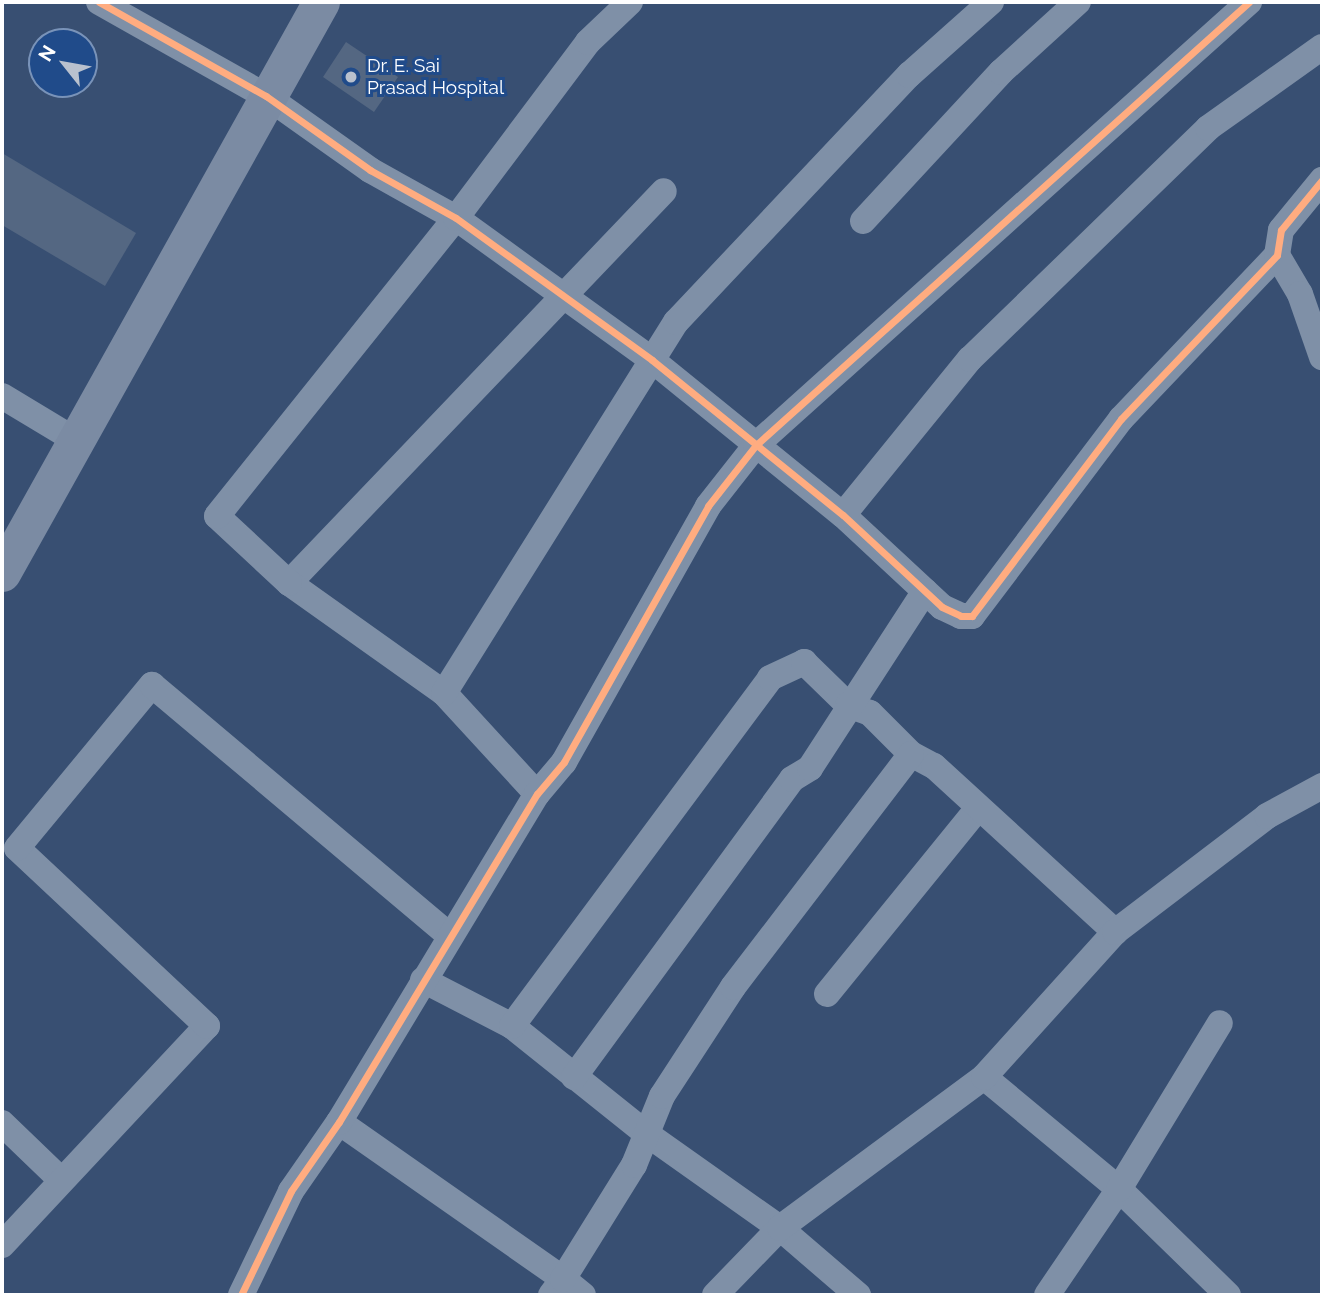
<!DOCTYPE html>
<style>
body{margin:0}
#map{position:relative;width:1324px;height:1297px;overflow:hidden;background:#384f72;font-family:Raleway,sans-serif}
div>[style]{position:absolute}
.building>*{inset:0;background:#546782}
.street>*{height:26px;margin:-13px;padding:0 13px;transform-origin:13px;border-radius:13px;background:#7f90a7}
.secondary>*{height:37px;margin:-18.5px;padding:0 18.5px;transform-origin:18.5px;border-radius:18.5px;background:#7b8ba3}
.cycleway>*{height:7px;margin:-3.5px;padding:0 3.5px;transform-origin:3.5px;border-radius:3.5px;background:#ffac80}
.dots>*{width:19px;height:19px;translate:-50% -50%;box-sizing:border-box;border:4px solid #204b8a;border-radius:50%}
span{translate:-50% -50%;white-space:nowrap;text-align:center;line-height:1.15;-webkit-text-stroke:6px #204b8a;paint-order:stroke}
.poi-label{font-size:19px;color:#fff}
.left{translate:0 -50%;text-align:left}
.frame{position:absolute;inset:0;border:4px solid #fff;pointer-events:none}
.north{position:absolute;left:28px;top:28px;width:70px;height:70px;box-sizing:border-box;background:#204b8a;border:2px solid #7993b9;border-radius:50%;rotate:301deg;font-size:19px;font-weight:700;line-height:28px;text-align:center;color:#fff}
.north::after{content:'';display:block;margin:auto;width:24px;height:32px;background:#b9c1ce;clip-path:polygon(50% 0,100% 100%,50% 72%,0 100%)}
</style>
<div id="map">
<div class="building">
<i style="clip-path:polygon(346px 42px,398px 77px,374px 112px,323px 77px)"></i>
<i style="clip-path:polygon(2px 153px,136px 233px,105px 286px,2px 225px)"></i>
</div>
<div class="street">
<i style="left:99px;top:2px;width:192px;rotate:29.4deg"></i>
<i style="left:266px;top:96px;width:128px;rotate:35.4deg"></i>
<i style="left:370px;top:170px;width:98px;rotate:29.2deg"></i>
<i style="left:456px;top:218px;width:242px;rotate:35.9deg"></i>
<i style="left:652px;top:360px;width:246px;rotate:39.1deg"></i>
<i style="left:843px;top:515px;width:135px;rotate:42.9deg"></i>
<i style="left:942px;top:607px;width:21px;rotate:25deg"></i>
<i style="left:961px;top:616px;width:11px"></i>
<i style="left:972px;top:616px;width:247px;rotate:-52.9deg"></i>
<i style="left:1121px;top:419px;width:226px;rotate:-46.4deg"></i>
<i style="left:1277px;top:255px;width:25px;rotate:-81deg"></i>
<i style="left:1281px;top:230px;width:65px;rotate:-50.6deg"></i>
<i style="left:863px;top:221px;width:203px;rotate:-47.2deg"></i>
<i style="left:1001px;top:72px;width:104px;rotate:-42.3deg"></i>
<i style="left:1277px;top:255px;width:45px;rotate:59.5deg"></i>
<i style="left:1300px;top:294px;width:67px;rotate:70.8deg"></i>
<i style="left:2px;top:396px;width:87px;rotate:31deg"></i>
<i style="left:843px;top:515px;width:201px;rotate:-50.9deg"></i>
<i style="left:970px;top:359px;width:332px;rotate:-44.1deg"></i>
<i style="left:1208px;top:128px;width:140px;rotate:-35.4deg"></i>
<i style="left:289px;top:583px;width:542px;rotate:-46.27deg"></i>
<i style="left:444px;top:693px;width:190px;rotate:-144.6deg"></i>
<i style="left:289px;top:583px;width:98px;rotate:-137.1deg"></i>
<i style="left:217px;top:516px;width:382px;rotate:-51.3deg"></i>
<i style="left:456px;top:218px;width:220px;rotate:-53.1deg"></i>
<i style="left:588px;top:42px;width:58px;rotate:-43.6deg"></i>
<i style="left:537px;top:794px;width:137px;rotate:-132.6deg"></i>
<i style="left:444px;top:693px;width:438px;rotate:-58deg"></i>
<i style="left:676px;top:322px;width:340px;rotate:-46.7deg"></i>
<i style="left:909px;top:75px;width:110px;rotate:-41.7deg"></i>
<i style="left:423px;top:980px;width:100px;rotate:27.3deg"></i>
<i style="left:512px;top:1026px;width:173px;rotate:38.7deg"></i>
<i style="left:647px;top:1134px;width:163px;rotate:35.3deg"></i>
<i style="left:780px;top:1228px;width:103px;rotate:40.7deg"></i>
<i style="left:827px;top:994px;width:240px;rotate:-50.9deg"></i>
<i style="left:512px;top:1026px;width:433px;rotate:-53.4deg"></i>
<i style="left:770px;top:678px;width:38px;rotate:-25deg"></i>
<i style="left:804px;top:662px;width:62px;rotate:44.3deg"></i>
<i style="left:848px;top:705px;width:23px;rotate:20deg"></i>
<i style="left:870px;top:713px;width:58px;rotate:45deg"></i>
<i style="left:911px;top:754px;width:26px;rotate:28deg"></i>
<i style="left:934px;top:766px;width:246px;rotate:42.5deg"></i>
<i style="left:574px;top:1077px;width:369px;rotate:-53.8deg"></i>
<i style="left:792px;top:779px;width:21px;rotate:-31deg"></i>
<i style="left:810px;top:768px;width:211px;rotate:-57deg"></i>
<i style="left:984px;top:1077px;width:175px;rotate:39.7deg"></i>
<i style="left:1119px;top:1189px;width:152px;rotate:44.2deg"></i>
<i style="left:339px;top:1122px;width:274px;rotate:35deg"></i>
<i style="left:563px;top:1279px;width:20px;rotate:127deg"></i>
<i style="left:2px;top:1123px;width:82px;rotate:44deg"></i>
<i style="left:2px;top:1245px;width:300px;rotate:-46.9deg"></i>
<i style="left:207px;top:1026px;width:260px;rotate:-136.9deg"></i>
<i style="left:17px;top:848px;width:212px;rotate:-50.4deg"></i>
<i style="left:152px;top:685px;width:390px;rotate:40.1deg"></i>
<i style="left:241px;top:1295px;width:115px;rotate:-64.3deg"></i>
<i style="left:291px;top:1191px;width:84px;rotate:-55.2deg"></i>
<i style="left:339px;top:1122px;width:383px;rotate:-58.9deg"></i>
<i style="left:537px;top:794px;width:42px;rotate:-49.8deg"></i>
<i style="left:564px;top:762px;width:294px;rotate:-60.6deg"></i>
<i style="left:708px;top:506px;width:78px;rotate:-51.8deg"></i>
<i style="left:756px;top:445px;width:663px;rotate:-41.94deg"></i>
<i style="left:583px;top:1295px;width:26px;rotate:-141deg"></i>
<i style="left:563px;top:1279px;width:134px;rotate:-58.1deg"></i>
<i style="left:634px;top:1165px;width:74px;rotate:-67.9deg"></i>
<i style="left:662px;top:1096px;width:130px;rotate:-56.9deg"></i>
<i style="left:733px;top:987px;width:293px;rotate:-52.6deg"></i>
<i style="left:715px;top:1295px;width:93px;rotate:-45.9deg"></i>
<i style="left:780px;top:1228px;width:254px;rotate:-36.5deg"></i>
<i style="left:984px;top:1077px;width:195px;rotate:-47.9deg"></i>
<i style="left:1115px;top:932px;width:191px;rotate:-37.3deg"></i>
<i style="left:1267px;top:816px;width:63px;rotate:-28.6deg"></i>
<i style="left:1047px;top:1295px;width:128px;rotate:-55.8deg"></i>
<i style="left:1119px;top:1189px;width:194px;rotate:-58.7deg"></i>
</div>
<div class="secondary">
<i style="left:2px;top:573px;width:654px;rotate:-60.81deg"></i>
</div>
<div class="cycleway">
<i style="left:99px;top:2px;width:192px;rotate:29.4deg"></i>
<i style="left:266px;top:96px;width:128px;rotate:35.4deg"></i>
<i style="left:370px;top:170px;width:98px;rotate:29.2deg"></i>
<i style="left:456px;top:218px;width:242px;rotate:35.9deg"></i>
<i style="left:652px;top:360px;width:246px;rotate:39.1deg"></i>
<i style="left:843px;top:515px;width:135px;rotate:42.9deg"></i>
<i style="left:942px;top:607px;width:21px;rotate:25deg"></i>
<i style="left:961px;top:616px;width:11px"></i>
<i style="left:972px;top:616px;width:247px;rotate:-52.9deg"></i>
<i style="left:1121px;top:419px;width:226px;rotate:-46.4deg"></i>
<i style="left:1277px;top:255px;width:25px;rotate:-81deg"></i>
<i style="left:1281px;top:230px;width:65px;rotate:-50.6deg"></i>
<i style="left:241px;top:1295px;width:115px;rotate:-64.3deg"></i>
<i style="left:291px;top:1191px;width:84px;rotate:-55.2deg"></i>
<i style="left:339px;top:1122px;width:383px;rotate:-58.9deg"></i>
<i style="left:537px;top:794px;width:42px;rotate:-49.8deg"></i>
<i style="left:564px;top:762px;width:294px;rotate:-60.6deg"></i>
<i style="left:708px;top:506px;width:78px;rotate:-51.8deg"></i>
<i style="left:756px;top:445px;width:663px;rotate:-41.94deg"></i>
</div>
<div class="dots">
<i style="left:351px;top:77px;background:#b9c1ce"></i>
</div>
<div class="poi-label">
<span class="left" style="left:367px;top:77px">Dr. E. Sai<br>Prasad Hospital</span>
</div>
<div class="frame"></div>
<div class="north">N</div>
</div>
